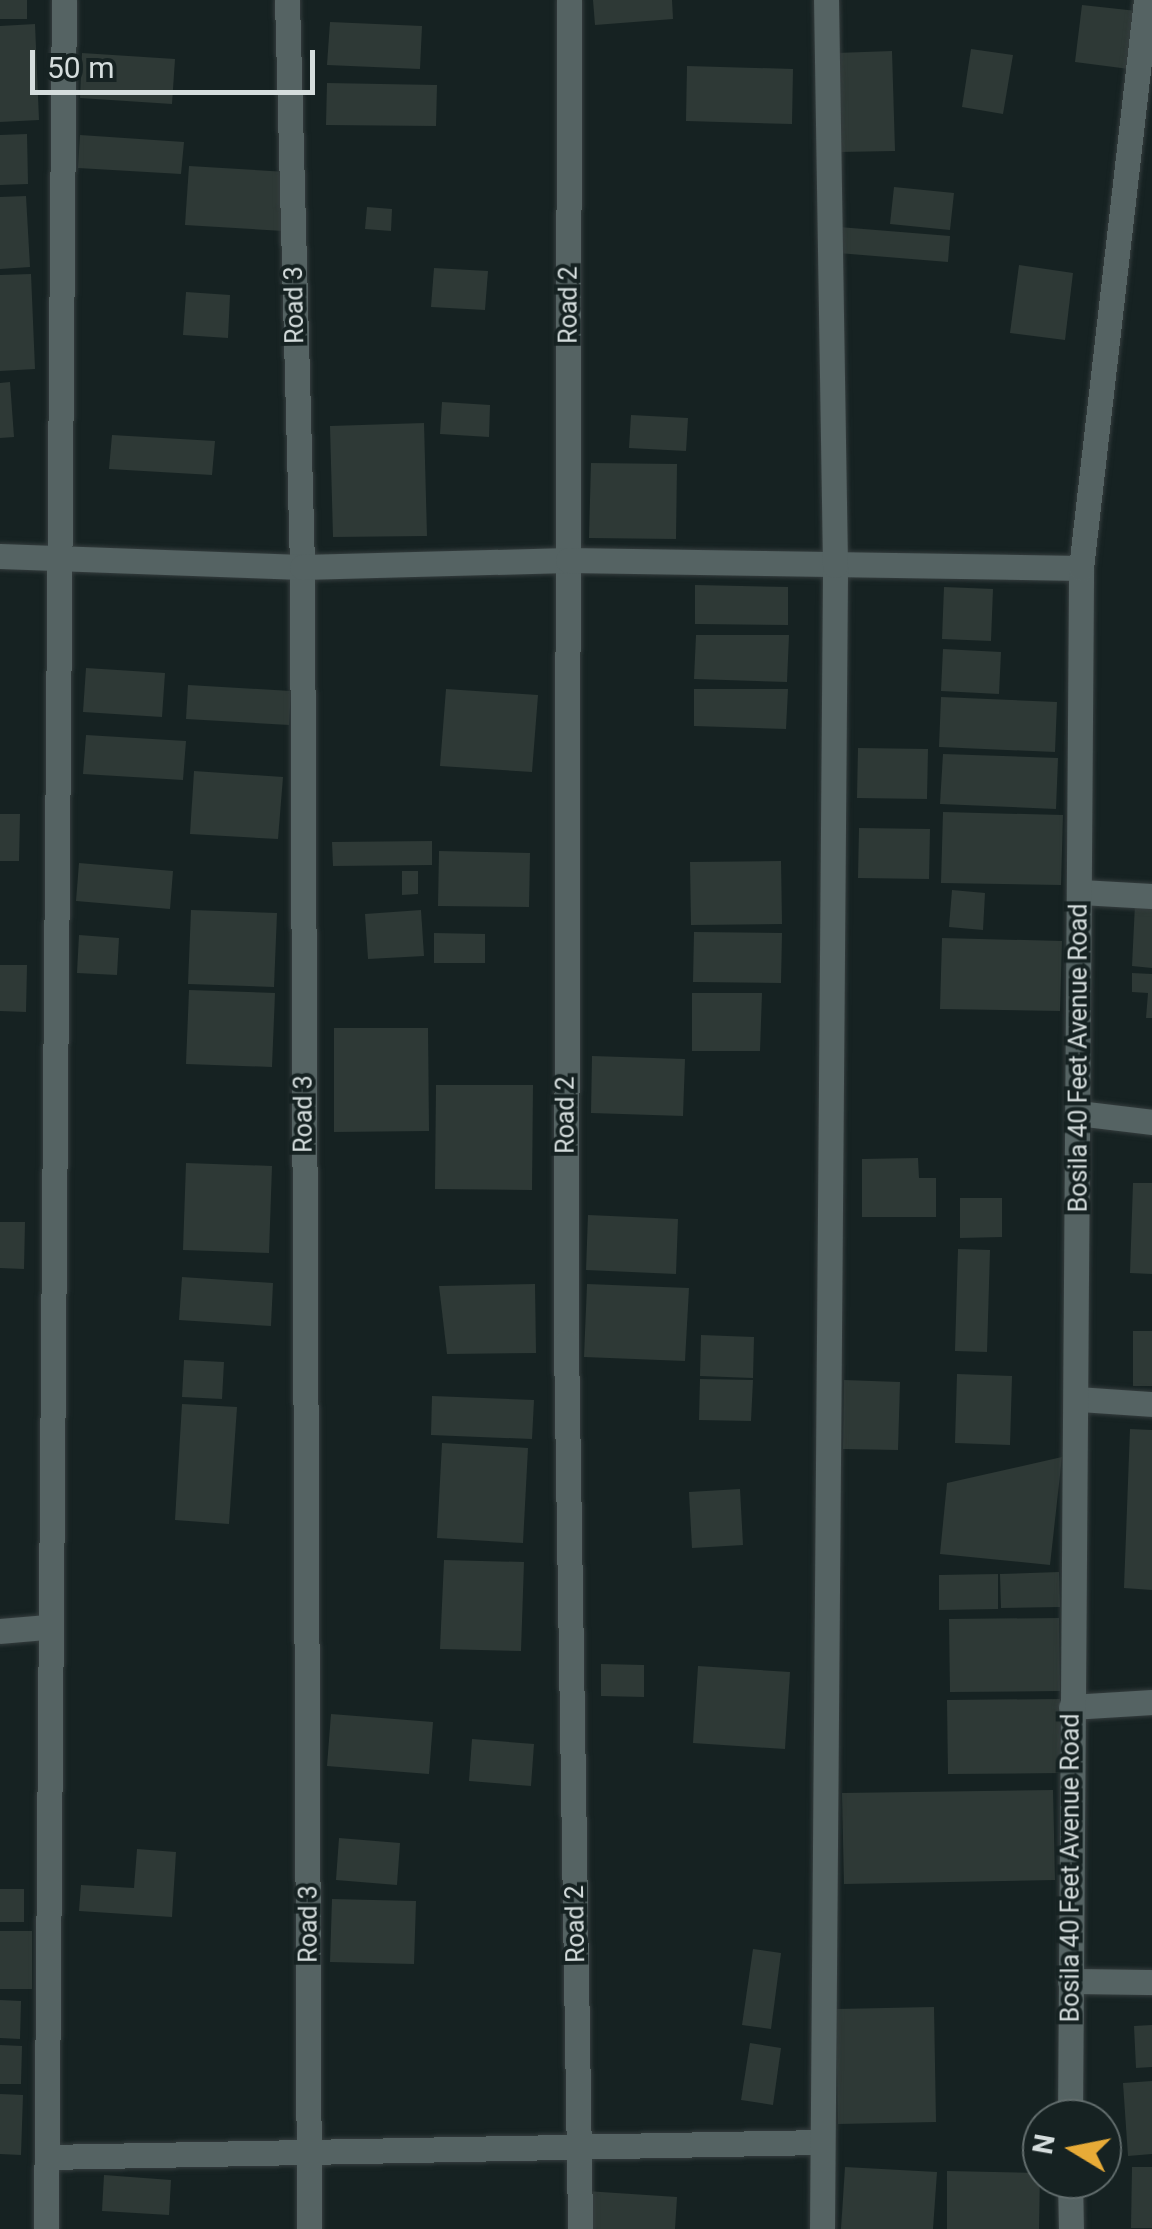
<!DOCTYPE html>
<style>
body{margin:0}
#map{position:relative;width:1152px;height:2229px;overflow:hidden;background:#162222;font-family:Roboto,sans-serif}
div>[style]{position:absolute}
.building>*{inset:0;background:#2e3936}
.roads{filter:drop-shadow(0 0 2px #353d3e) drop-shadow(0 0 2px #353d3e)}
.minor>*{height:25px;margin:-12.5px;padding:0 12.5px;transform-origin:12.5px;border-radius:12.5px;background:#556363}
.tertiary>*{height:25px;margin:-12.5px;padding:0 12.5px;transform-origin:12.5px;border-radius:12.5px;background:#556363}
span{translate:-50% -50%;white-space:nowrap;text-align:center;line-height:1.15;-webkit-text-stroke:8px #162222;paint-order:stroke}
.street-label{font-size:25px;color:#d5dddd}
.north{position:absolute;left:1022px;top:2099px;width:100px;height:100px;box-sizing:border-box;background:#162222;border:2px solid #626d6d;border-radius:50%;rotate:280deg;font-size:28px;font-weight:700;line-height:40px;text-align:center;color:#d5dddd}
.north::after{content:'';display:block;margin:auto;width:35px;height:45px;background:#e8ab37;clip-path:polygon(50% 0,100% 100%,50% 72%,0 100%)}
.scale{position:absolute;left:30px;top:50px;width:285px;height:45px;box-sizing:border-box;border:5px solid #d5dddd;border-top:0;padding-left:12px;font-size:30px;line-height:35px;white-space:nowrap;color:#d5dddd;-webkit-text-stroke:8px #162222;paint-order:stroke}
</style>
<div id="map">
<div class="building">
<i style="clip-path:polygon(0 0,27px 0,27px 19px,0 19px)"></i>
<i style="clip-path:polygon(593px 0,672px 0,673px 19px,595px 25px)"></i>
<i style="clip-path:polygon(1082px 5px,1137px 11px,1129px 69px,1075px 62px)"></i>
<i style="clip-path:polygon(330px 22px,422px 26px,420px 69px,327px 65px)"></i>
<i style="clip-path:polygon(35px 24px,39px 120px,0 122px,0 26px)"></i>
<i style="clip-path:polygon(971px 49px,1013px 55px,1003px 114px,962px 107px)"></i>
<i style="clip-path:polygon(892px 51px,895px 151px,839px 152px,836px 53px)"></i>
<i style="clip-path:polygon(82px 53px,175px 59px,172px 104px,80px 98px)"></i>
<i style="clip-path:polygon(687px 66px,793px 69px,792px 124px,686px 121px)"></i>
<i style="clip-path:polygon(327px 83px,437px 85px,436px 126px,326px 125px)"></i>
<i style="clip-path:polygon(27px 134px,28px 184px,0 185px,0 135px)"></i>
<i style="clip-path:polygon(80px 135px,184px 142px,181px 174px,78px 168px)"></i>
<i style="clip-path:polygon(189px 166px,287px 172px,283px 231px,185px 225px)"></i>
<i style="clip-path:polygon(894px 187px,954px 193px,950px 230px,890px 224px)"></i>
<i style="clip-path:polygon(26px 196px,30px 267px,0 269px,0 197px)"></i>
<i style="clip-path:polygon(367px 207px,392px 209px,391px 231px,365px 229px)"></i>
<i style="clip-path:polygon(839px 227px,950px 236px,948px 262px,838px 253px)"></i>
<i style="clip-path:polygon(1019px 265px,1073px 273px,1065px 340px,1010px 333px)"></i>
<i style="clip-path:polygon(434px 268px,488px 271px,485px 310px,431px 307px)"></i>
<i style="clip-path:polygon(31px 274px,35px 369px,0 371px,0 275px)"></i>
<i style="clip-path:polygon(186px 292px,230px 295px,228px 338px,183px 335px)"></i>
<i style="clip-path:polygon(10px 382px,14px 437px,0 438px,0 383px)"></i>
<i style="clip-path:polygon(442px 402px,490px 405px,489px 437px,440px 434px)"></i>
<i style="clip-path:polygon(631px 415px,688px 418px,686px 451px,629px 448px)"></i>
<i style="clip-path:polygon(424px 423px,427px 536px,333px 537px,330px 426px)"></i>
<i style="clip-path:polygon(112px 435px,215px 441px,212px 475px,109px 469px)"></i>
<i style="clip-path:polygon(591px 463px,677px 464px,676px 539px,589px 538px)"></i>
<i style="clip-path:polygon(695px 585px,788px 587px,788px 625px,695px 624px)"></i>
<i style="clip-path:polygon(944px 587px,993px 589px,991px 641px,942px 639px)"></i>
<i style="clip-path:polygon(696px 635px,789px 635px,787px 682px,694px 679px)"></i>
<i style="clip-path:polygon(943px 649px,1001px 652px,999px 694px,941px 691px)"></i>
<i style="clip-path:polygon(86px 668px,165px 673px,162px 717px,83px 712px)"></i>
<i style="clip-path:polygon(188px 685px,291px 691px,289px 725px,186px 719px)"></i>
<i style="clip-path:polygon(446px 689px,538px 695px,532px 772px,440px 766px)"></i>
<i style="clip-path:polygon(694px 689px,788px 689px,786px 729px,694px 726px)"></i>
<i style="clip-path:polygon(941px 697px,1057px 702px,1055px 752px,939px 747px)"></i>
<i style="clip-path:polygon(86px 735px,186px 741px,183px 780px,83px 774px)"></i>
<i style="clip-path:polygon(858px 748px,928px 749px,927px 799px,857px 798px)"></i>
<i style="clip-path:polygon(943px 754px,1058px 758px,1056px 809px,940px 804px)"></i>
<i style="clip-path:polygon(194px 771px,283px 777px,278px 839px,190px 834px)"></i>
<i style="clip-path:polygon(943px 812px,1063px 815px,1061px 885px,941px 883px)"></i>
<i style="clip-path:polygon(0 814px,20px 814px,19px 861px,0 861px)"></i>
<i style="clip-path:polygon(859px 828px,930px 829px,929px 879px,858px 878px)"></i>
<i style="clip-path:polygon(432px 841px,432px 865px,333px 866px,332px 842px)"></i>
<i style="clip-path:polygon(439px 851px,530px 853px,529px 907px,438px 906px)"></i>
<i style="clip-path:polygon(781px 861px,782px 924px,691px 925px,690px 862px)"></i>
<i style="clip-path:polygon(79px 863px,173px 871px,170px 909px,76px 901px)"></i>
<i style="clip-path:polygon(402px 871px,418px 871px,418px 894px,402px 895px)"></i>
<i style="clip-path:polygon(952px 890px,985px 893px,983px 930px,949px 927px)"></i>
<i style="clip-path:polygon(1135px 904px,1152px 905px,1152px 968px,1132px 966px)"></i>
<i style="clip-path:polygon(191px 910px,277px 913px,274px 987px,188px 984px)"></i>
<i style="clip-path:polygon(421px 910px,424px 956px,368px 959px,365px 914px)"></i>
<i style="clip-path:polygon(694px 932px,782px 933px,781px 983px,693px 982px)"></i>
<i style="clip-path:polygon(434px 933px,485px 934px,485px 963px,434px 963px)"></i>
<i style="clip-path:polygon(79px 935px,119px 938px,117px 975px,77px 973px)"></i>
<i style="clip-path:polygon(942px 938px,1062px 941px,1060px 1011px,940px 1009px)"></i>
<i style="clip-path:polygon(0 965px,27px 965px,26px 1012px,0 1011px)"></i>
<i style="clip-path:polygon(1132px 973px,1152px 974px,1152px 1018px,1146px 1018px,1148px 993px,1132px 992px)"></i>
<i style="clip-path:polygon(189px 990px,275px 993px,272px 1067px,186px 1064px)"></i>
<i style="clip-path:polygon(692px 993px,762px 993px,760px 1051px,692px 1051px)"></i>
<i style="clip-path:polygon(334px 1028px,428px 1028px,429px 1131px,334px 1132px)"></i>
<i style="clip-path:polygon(592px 1056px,685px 1059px,683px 1116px,591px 1113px)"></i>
<i style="clip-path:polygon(436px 1085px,533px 1085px,532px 1190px,435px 1189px)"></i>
<i style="clip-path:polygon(918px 1158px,919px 1178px,936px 1178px,936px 1217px,862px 1217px,862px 1159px)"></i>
<i style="clip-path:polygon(186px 1163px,272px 1166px,269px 1253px,183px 1250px)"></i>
<i style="clip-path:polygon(1133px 1183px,1152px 1183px,1152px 1274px,1130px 1273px)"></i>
<i style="clip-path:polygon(960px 1198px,1002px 1198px,1002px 1237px,960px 1238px)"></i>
<i style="clip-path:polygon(588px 1215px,678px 1219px,676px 1274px,586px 1270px)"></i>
<i style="clip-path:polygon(0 1222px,25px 1222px,24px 1269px,0 1268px)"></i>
<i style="clip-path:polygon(958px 1249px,990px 1250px,987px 1352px,955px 1351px)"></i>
<i style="clip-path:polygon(182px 1277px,273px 1283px,271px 1326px,179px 1320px)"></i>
<i style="clip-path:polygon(535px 1284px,536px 1353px,447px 1354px,439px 1286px)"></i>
<i style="clip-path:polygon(587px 1284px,689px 1288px,685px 1361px,584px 1357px)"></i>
<i style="clip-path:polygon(1133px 1331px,1152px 1331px,1152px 1386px,1133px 1386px)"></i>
<i style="clip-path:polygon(701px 1335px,754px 1337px,753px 1378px,700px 1376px)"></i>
<i style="clip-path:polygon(184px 1360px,224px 1362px,222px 1399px,182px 1397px)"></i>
<i style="clip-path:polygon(957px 1374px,1012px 1376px,1010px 1445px,955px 1443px)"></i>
<i style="clip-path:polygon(700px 1379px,753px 1380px,751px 1421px,699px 1420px)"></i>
<i style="clip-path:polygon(844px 1380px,900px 1382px,898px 1450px,843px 1449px)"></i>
<i style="clip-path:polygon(432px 1396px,534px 1400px,532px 1439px,431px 1435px)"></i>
<i style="clip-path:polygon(182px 1404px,237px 1407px,229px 1524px,175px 1520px)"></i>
<i style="clip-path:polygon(1130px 1429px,1152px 1430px,1152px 1590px,1124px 1588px)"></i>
<i style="clip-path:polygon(442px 1443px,528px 1448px,523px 1543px,437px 1538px)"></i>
<i style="clip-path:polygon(1062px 1457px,1050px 1565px,940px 1554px,947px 1483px)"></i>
<i style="clip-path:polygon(740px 1489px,743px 1545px,692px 1548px,689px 1492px)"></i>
<i style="clip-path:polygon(444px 1560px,524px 1562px,521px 1651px,440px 1649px)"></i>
<i style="clip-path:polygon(1059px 1572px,1060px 1607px,1001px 1608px,1000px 1574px)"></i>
<i style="clip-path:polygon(998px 1574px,998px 1609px,939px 1610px,939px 1575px)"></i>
<i style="clip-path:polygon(1059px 1618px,1060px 1691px,950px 1692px,949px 1619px)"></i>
<i style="clip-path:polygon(601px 1664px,644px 1665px,644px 1697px,601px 1696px)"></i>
<i style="clip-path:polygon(698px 1666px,790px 1672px,785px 1749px,693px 1743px)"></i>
<i style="clip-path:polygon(1060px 1699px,1061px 1773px,948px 1774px,947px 1700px)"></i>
<i style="clip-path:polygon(331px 1714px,433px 1722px,429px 1774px,327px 1766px)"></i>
<i style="clip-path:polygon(472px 1739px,534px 1744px,531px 1786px,469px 1781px)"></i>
<i style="clip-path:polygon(1053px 1790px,1055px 1880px,844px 1884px,842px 1793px)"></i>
<i style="clip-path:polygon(339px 1838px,400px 1843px,397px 1885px,336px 1880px)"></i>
<i style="clip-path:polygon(137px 1849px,176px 1852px,172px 1917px,79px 1911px,81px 1885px,134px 1888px)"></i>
<i style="clip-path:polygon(0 1889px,24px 1889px,24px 1922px,0 1922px)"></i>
<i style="clip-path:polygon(332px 1899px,416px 1901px,414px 1964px,330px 1962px)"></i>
<i style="clip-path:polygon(0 1931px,32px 1931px,32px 1989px,0 1989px)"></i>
<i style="clip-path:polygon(753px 1949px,781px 1953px,771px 2029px,742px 2025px)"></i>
<i style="clip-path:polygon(0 2000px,21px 2001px,20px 2039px,0 2038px)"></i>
<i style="clip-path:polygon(934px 2007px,936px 2122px,838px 2124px,836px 2009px)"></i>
<i style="clip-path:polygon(1152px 2025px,1152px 2067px,1136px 2068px,1134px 2026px)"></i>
<i style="clip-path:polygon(750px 2043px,781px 2048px,773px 2105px,741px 2100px)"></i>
<i style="clip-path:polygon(0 2045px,22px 2046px,21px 2084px,0 2084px)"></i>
<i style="clip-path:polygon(1152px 2081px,1152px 2154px,1128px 2156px,1123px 2083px)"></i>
<i style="clip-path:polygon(0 2094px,23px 2095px,21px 2155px,0 2154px)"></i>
<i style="clip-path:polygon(845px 2167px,937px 2172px,933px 2229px,841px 2229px)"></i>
<i style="clip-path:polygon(1132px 2167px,1152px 2167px,1152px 2228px,1131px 2228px)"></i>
<i style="clip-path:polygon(947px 2171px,1040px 2173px,1039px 2229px,947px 2229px)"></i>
<i style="clip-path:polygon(104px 2175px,171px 2180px,169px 2215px,102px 2211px)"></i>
<i style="clip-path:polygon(586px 2191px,677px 2197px,675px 2229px,583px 2229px)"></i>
</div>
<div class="roads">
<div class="minor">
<i style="left:287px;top:0;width:567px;rotate:88.48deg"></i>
<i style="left:302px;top:567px;width:1662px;rotate:89.76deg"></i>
<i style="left:569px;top:0;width:1343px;rotate:90.13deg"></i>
<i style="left:566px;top:1343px;width:886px;rotate:89.09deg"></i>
<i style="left:0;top:556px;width:302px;rotate:2.1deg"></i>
<i style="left:302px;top:567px;width:266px;rotate:-1.5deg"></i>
<i style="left:568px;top:560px;width:513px;rotate:0.89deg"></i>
<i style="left:1080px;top:892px;width:72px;rotate:3.2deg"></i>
<i style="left:1078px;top:1113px;width:75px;rotate:6.9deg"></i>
<i style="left:1078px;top:1399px;width:74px;rotate:3.9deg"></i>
<i style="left:0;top:1631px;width:47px;rotate:-4.9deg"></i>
<i style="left:1071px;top:1707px;width:81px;rotate:-3.5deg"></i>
<i style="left:1070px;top:1981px;width:82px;rotate:0.7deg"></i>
<i style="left:47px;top:2157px;width:773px;rotate:-1.11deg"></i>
<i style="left:46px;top:2229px;width:2229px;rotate:-89.54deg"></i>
<i style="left:822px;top:2229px;width:1664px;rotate:-89.55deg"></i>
<i style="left:835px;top:565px;width:565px;rotate:-90.91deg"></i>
</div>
<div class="tertiary">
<i style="left:1070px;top:2119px;width:1551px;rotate:-89.59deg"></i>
<i style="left:1081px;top:568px;width:572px;rotate:-83.47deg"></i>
<i style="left:1070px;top:2179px;width:50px;rotate:88.9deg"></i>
</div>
</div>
<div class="street-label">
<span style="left:295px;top:305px;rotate:-91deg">Road 3</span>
<span style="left:569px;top:305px;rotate:-90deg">Road 2</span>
<span style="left:1079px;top:1058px;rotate:-90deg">Bosila 40 Feet Avenue Road</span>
<span style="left:304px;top:1114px;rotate:-90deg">Road 3</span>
<span style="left:566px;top:1115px;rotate:-90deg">Road 2</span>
<span style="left:1071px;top:1868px;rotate:-90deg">Bosila 40 Feet Avenue Road</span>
<span style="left:309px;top:1924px;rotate:-90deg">Road 3</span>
<span style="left:576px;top:1924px;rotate:-91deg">Road 2</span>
</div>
<div class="north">N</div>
<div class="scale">50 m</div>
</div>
